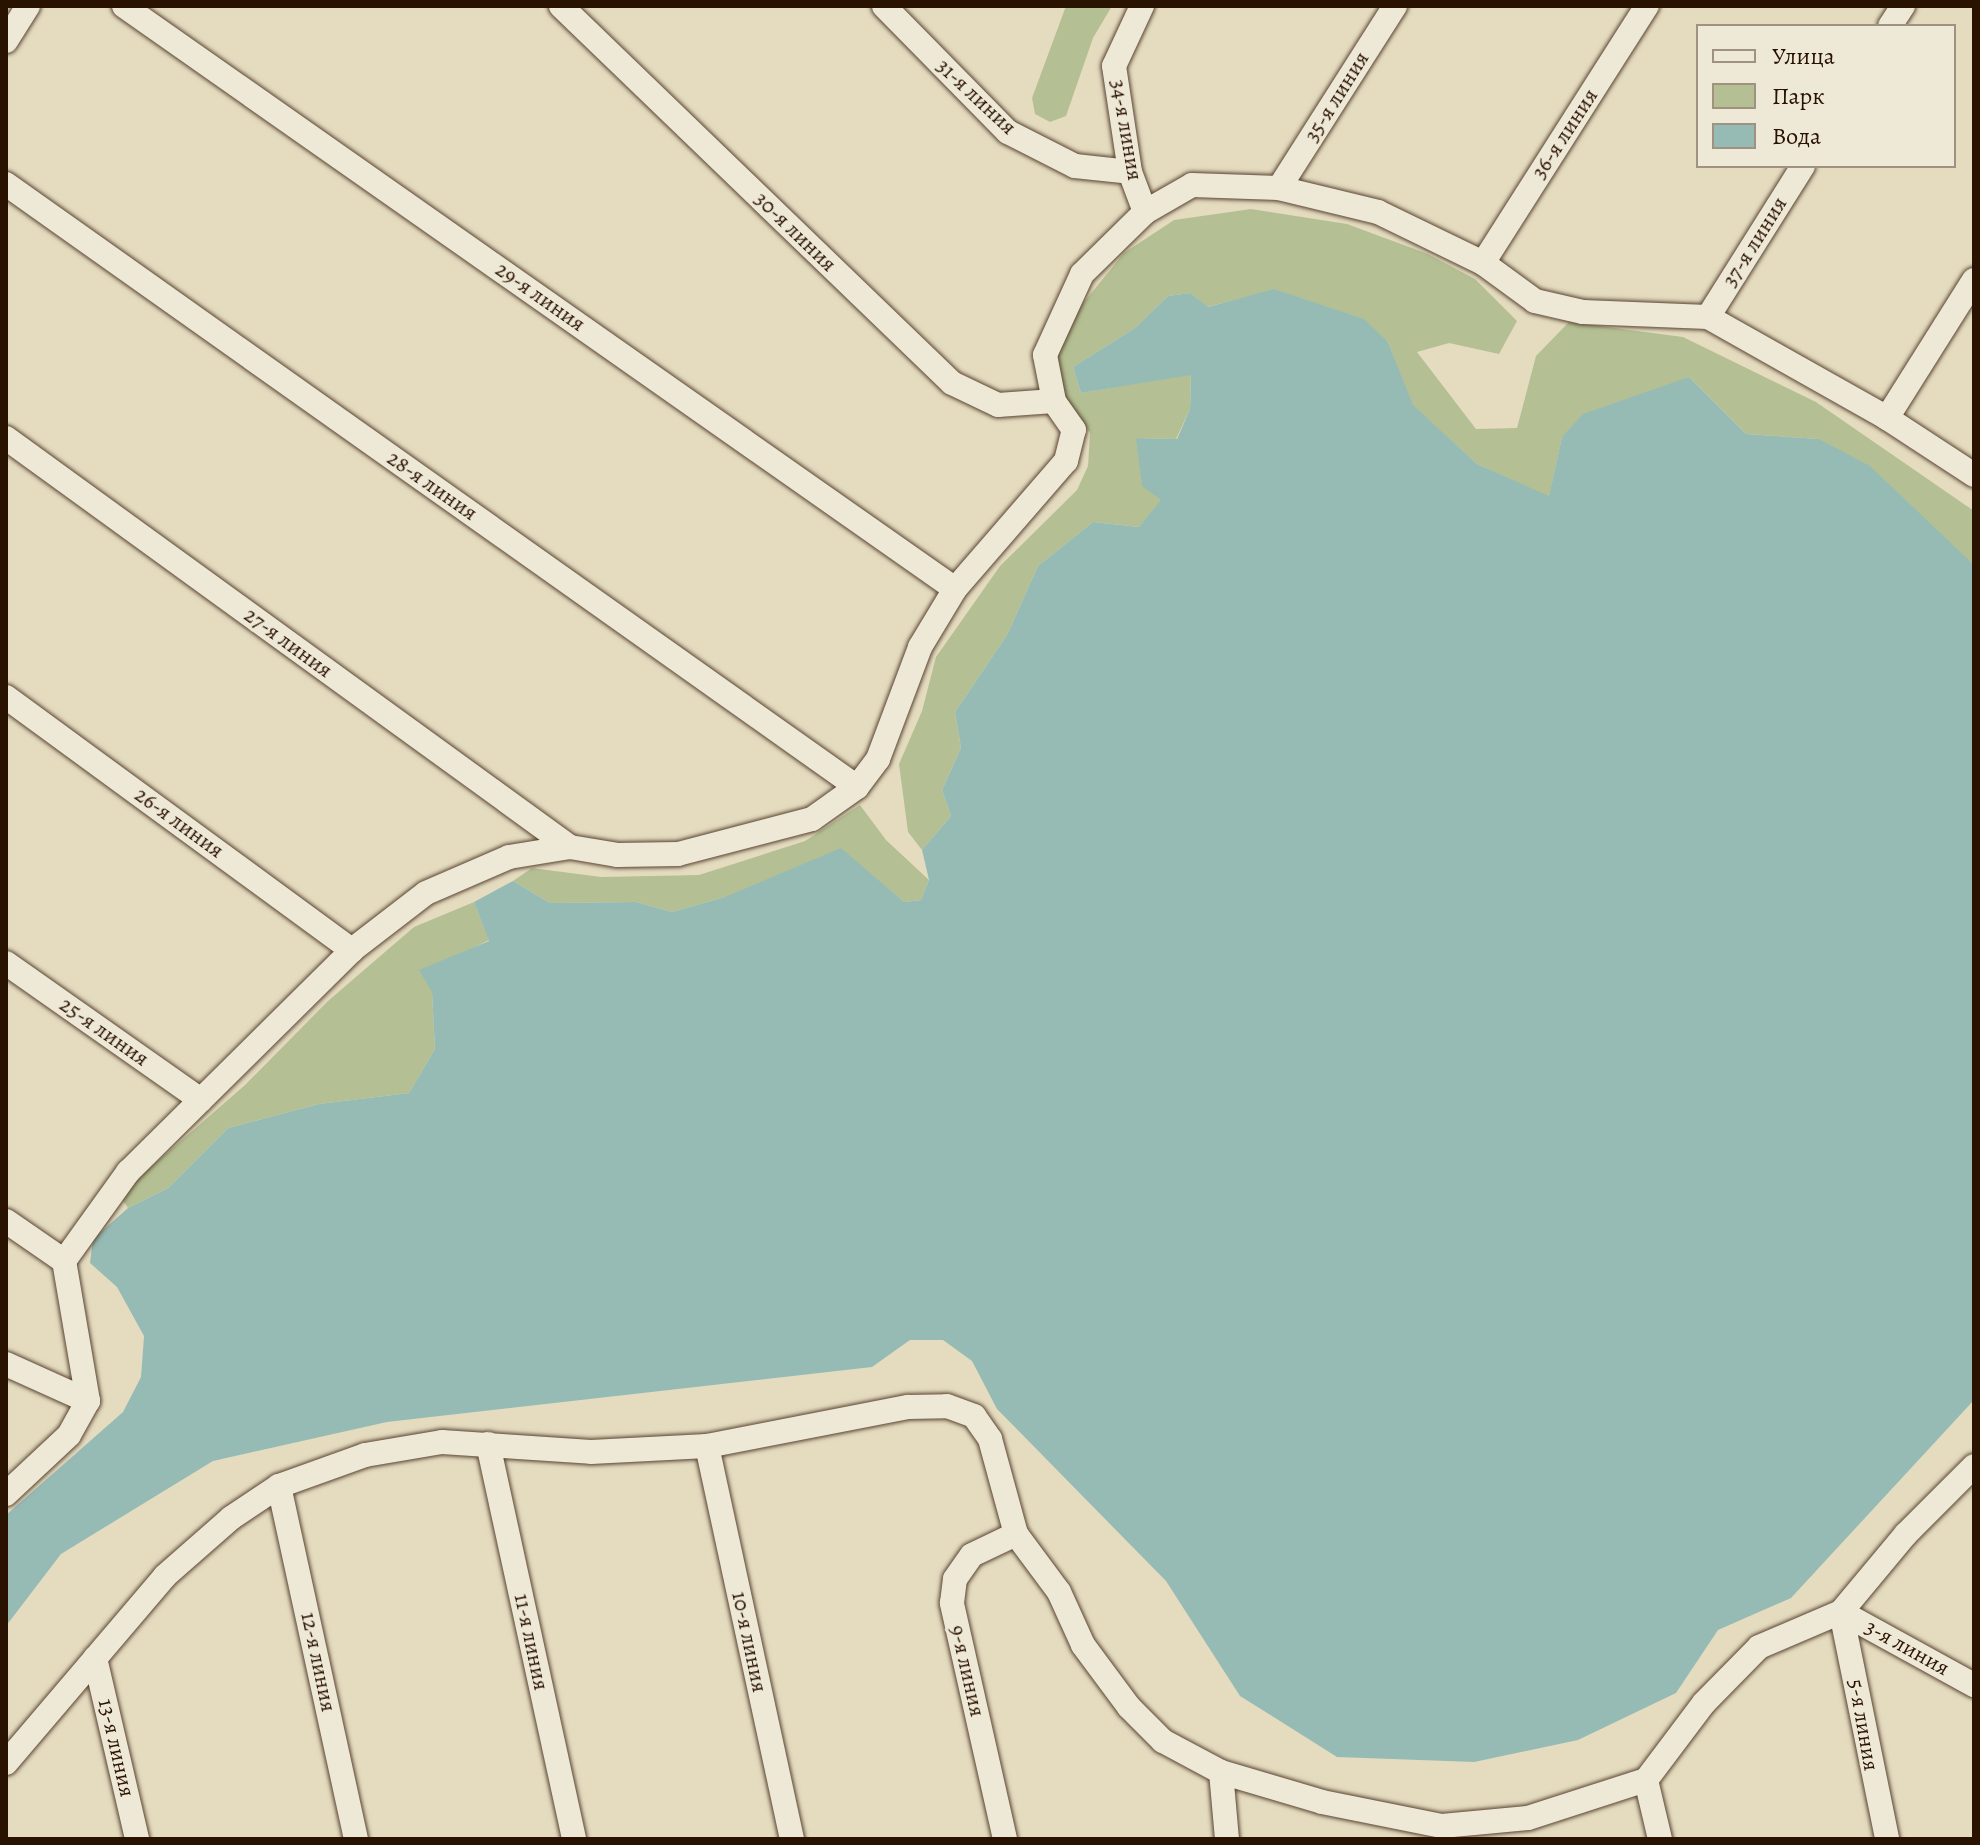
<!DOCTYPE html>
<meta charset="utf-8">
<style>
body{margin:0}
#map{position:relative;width:1980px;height:1845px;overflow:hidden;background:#e5dcc0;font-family:Alegreya,serif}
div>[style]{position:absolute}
.green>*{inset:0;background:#b4c093}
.water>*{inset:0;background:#96bbb5}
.roads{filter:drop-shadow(0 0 2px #594431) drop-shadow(0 0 2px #594431)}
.minor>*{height:24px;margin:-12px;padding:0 12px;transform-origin:12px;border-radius:12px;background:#eee8d6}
span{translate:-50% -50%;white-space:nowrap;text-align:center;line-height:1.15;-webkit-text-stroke:6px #eee8d6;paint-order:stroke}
.street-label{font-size:22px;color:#2a1201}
.frame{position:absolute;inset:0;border:8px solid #2a1201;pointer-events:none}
.legend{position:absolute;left:1696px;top:24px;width:260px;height:144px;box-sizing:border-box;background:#eee8d6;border:2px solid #a09281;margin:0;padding:10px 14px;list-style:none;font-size:24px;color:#2a1201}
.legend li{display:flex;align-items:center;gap:16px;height:40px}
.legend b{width:40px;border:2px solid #a09281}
</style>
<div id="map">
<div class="green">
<i style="clip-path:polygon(1066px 6px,1112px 6px,1093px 38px,1066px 116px,1050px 122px,1035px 114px,1032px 98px)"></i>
<i style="clip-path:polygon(1251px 209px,1347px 224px,1428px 254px,1475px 279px,1517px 321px,1499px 354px,1449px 343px,1417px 352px,1476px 429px,1517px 428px,1536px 356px,1569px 322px,1683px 337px,1816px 402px,1974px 511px,1974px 565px,1819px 439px,1746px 434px,1689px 377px,1562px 437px,1549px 497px,1477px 464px,1412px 405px,1388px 342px,1274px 290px,1207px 307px,1190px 293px,1168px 296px,1135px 328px,1073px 367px,1081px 393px,1191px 374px,1190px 409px,1176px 439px,1136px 438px,1162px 500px,1139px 527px,1093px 522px,1038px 566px,1007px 635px,955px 712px,961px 748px,942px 790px,951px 816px,922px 850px,908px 832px,899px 764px,922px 711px,936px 657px,1000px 566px,1077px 490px,1088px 466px,1090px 433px,1058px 386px,1057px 354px,1080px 307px,1124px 253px,1174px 220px)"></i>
<i style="clip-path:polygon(860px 805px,886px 840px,929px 880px,921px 900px,904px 902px,890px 891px,725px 897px,672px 912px,636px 902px,550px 903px,513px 881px,532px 868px,601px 877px,699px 875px,805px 841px)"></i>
<i style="clip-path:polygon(474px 902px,489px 940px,463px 953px,432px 992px,435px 1049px,409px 1093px,319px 1104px,228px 1128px,168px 1188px,128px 1208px,119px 1195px,245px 1085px,328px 1001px,414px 927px)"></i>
</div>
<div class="water">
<i style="clip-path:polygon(1274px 289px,1364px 319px,1388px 342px,1413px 405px,1477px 464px,1549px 496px,1562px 437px,1583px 414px,1689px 377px,1746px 434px,1819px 439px,1870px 466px,1974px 565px,1974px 1400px,1791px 1598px,1718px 1630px,1676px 1693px,1578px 1740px,1474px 1762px,1337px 1757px,1240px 1696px,1166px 1581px,997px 1409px,972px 1361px,943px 1340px,910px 1340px,872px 1367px,387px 1422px,213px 1461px,61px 1554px,6px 1626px,6px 1515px,123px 1412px,141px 1377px,144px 1336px,117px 1287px,90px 1263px,93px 1239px,128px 1208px,168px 1188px,228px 1128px,319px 1104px,409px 1093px,435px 1049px,432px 992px,419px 970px,489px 941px,474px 902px,513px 881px,550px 903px,636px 902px,672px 912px,725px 897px,841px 848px,904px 902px,921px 900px,929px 880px,922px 850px,951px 816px,942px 790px,961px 748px,955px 712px,1007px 635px,1038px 566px,1093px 522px,1139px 527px,1161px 500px,1142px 486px,1136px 438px,1177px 439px,1190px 409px,1191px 375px,1081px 393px,1073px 367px,1135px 328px,1168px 296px,1190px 293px,1208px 307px)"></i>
</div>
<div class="roads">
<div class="minor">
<i style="left:124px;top:6px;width:1015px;rotate:35.05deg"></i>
<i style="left:561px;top:6px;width:543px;rotate:43.96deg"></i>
<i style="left:952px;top:383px;width:51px;rotate:25.6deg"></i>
<i style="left:998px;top:405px;width:56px;rotate:-4.1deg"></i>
<i style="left:884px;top:6px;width:177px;rotate:45.5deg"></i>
<i style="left:1008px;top:132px;width:75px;rotate:26.9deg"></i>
<i style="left:1075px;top:166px;width:55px;rotate:6.2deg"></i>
<i style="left:1142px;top:6px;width:66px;rotate:115deg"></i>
<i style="left:1114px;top:66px;width:107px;rotate:81.4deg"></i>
<i style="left:1130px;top:172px;width:43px;rotate:69.4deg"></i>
<i style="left:1890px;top:26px;width:24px;rotate:-57deg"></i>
<i style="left:6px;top:41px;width:41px;rotate:-57.8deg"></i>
<i style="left:6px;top:184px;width:1043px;rotate:35.32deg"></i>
<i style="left:1279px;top:188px;width:216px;rotate:-57.5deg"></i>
<i style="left:1483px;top:263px;width:305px;rotate:-57.5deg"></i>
<i style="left:1708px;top:317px;width:178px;rotate:-57.8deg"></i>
<i style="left:1887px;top:418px;width:163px;rotate:-57.8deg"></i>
<i style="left:6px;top:438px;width:697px;rotate:35.95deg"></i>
<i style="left:6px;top:697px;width:429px;rotate:36.2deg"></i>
<i style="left:6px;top:963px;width:238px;rotate:35.1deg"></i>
<i style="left:6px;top:1221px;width:70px;rotate:34.6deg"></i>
<i style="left:6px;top:1364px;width:90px;rotate:24.3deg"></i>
<i style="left:488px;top:1444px;width:404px;rotate:77.7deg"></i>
<i style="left:707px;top:1446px;width:402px;rotate:77.8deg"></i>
<i style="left:279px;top:1486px;width:361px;rotate:77.7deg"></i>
<i style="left:6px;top:1494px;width:86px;rotate:-43.1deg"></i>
<i style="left:69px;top:1435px;width:39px;rotate:-61deg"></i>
<i style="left:88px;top:1401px;width:142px;rotate:-99.7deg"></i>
<i style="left:64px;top:1261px;width:110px;rotate:-54.3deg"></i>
<i style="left:128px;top:1172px;width:315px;rotate:-44.7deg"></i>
<i style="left:352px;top:950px;width:93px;rotate:-37.6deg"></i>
<i style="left:426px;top:893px;width:90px;rotate:-23.4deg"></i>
<i style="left:509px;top:857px;width:62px;rotate:-9.3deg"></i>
<i style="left:570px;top:847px;width:49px;rotate:9.5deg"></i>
<i style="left:618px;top:855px;width:60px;rotate:-1deg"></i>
<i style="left:678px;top:854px;width:138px;rotate:-14.6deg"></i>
<i style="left:812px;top:819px;width:55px;rotate:-35.4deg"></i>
<i style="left:857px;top:787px;width:35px;rotate:-53deg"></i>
<i style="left:878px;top:759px;width:120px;rotate:-69.4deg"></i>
<i style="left:920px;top:647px;width:68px;rotate:-58.9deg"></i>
<i style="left:955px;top:589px;width:169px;rotate:-49.1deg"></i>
<i style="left:1066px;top:461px;width:32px;rotate:-76deg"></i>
<i style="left:1074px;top:430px;width:35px;rotate:-125deg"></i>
<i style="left:1054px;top:401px;width:47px;rotate:-101.1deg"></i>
<i style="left:1045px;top:355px;width:89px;rotate:-65.4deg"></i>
<i style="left:1082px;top:274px;width:88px;rotate:-44.5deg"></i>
<i style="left:1145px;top:212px;width:54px;rotate:-29.9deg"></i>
<i style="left:1192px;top:185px;width:87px;rotate:2deg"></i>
<i style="left:1279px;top:188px;width:102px;rotate:13.6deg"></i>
<i style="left:1378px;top:212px;width:117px;rotate:25.9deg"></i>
<i style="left:1483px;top:263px;width:64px;rotate:36.2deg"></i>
<i style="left:1535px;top:301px;width:49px;rotate:12.9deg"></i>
<i style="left:1583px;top:312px;width:125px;rotate:2.3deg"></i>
<i style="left:1708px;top:317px;width:206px;rotate:29.4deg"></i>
<i style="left:1887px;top:418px;width:104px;rotate:33.2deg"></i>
<i style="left:1841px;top:1612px;width:232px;rotate:78.5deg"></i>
<i style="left:1841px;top:1612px;width:152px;rotate:28.8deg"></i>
<i style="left:95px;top:1658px;width:186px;rotate:76.9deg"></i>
<i style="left:6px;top:1763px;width:245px;rotate:-49.6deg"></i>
<i style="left:165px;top:1576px;width:88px;rotate:-41.3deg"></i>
<i style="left:231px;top:1518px;width:58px;rotate:-33.7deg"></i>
<i style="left:279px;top:1486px;width:91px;rotate:-19.8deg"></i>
<i style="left:365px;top:1455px;width:78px;rotate:-9.6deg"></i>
<i style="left:442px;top:1442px;width:149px;rotate:3.8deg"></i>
<i style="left:591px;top:1452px;width:116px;rotate:-3deg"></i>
<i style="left:707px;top:1446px;width:205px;rotate:-11deg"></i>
<i style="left:908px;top:1407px;width:39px;rotate:-1deg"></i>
<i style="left:947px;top:1406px;width:29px;rotate:20deg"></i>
<i style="left:974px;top:1416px;width:28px;rotate:55deg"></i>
<i style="left:990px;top:1439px;width:98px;rotate:74.7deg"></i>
<i style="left:1016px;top:1534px;width:72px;rotate:53.4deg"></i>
<i style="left:1059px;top:1592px;width:58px;rotate:65.6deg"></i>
<i style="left:1083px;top:1645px;width:77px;rotate:53.4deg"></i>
<i style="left:1129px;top:1707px;width:48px;rotate:45deg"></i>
<i style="left:1163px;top:1741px;width:66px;rotate:28.1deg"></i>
<i style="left:1221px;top:1772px;width:105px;rotate:16.5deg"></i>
<i style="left:1322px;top:1802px;width:122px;rotate:11.3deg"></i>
<i style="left:1442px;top:1826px;width:86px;rotate:-5.3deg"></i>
<i style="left:1528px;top:1818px;width:124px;rotate:-17.9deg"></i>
<i style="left:1646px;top:1780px;width:96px;rotate:-53deg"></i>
<i style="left:1704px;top:1703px;width:78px;rotate:-45.5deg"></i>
<i style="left:1759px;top:1647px;width:89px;rotate:-23.1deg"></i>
<i style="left:1841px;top:1612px;width:102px;rotate:-50.2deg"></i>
<i style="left:1906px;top:1534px;width:96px;rotate:-45deg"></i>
<i style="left:1221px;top:1772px;width:67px;rotate:84.9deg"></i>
<i style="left:1646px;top:1780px;width:61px;rotate:76.7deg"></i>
<i style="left:1005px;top:1839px;width:242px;rotate:-102.7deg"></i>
<i style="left:952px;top:1603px;width:24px;rotate:-83deg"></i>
<i style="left:955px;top:1579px;width:29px;rotate:-55deg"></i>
<i style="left:972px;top:1555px;width:49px;rotate:-25.5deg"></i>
</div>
</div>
<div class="street-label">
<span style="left:976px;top:97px;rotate:43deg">31-я линия</span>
<span style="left:1337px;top:97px;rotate:-58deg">35-я линия</span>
<span style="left:1126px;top:130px;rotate:80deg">34-я линия</span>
<span style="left:1565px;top:134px;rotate:-57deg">36-я линия</span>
<span style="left:795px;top:232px;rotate:44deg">30-я линия</span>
<span style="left:1755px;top:242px;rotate:-58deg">37-я линия</span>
<span style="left:540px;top:297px;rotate:35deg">29-я линия</span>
<span style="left:432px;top:486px;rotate:35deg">28-я линия</span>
<span style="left:288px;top:643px;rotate:36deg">27-я линия</span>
<span style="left:179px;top:823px;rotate:36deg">26-я линия</span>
<span style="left:104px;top:1032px;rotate:35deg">25-я линия</span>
<span style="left:531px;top:1642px;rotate:78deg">11-я линия</span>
<span style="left:749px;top:1642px;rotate:78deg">10-я линия</span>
<span style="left:1907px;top:1648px;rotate:29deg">3-я линия</span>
<span style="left:318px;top:1662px;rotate:78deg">12-я линия</span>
<span style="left:967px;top:1671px;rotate:77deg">9-я линия</span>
<span style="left:1863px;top:1725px;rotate:80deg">5-я линия</span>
<span style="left:116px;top:1748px;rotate:77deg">13-я линия</span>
</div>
<div class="frame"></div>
<ul class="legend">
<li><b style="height:10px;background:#eee8d6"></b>Улица</li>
<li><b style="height:22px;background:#b4c093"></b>Парк</li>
<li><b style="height:22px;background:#96bbb5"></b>Вода</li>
</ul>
</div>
